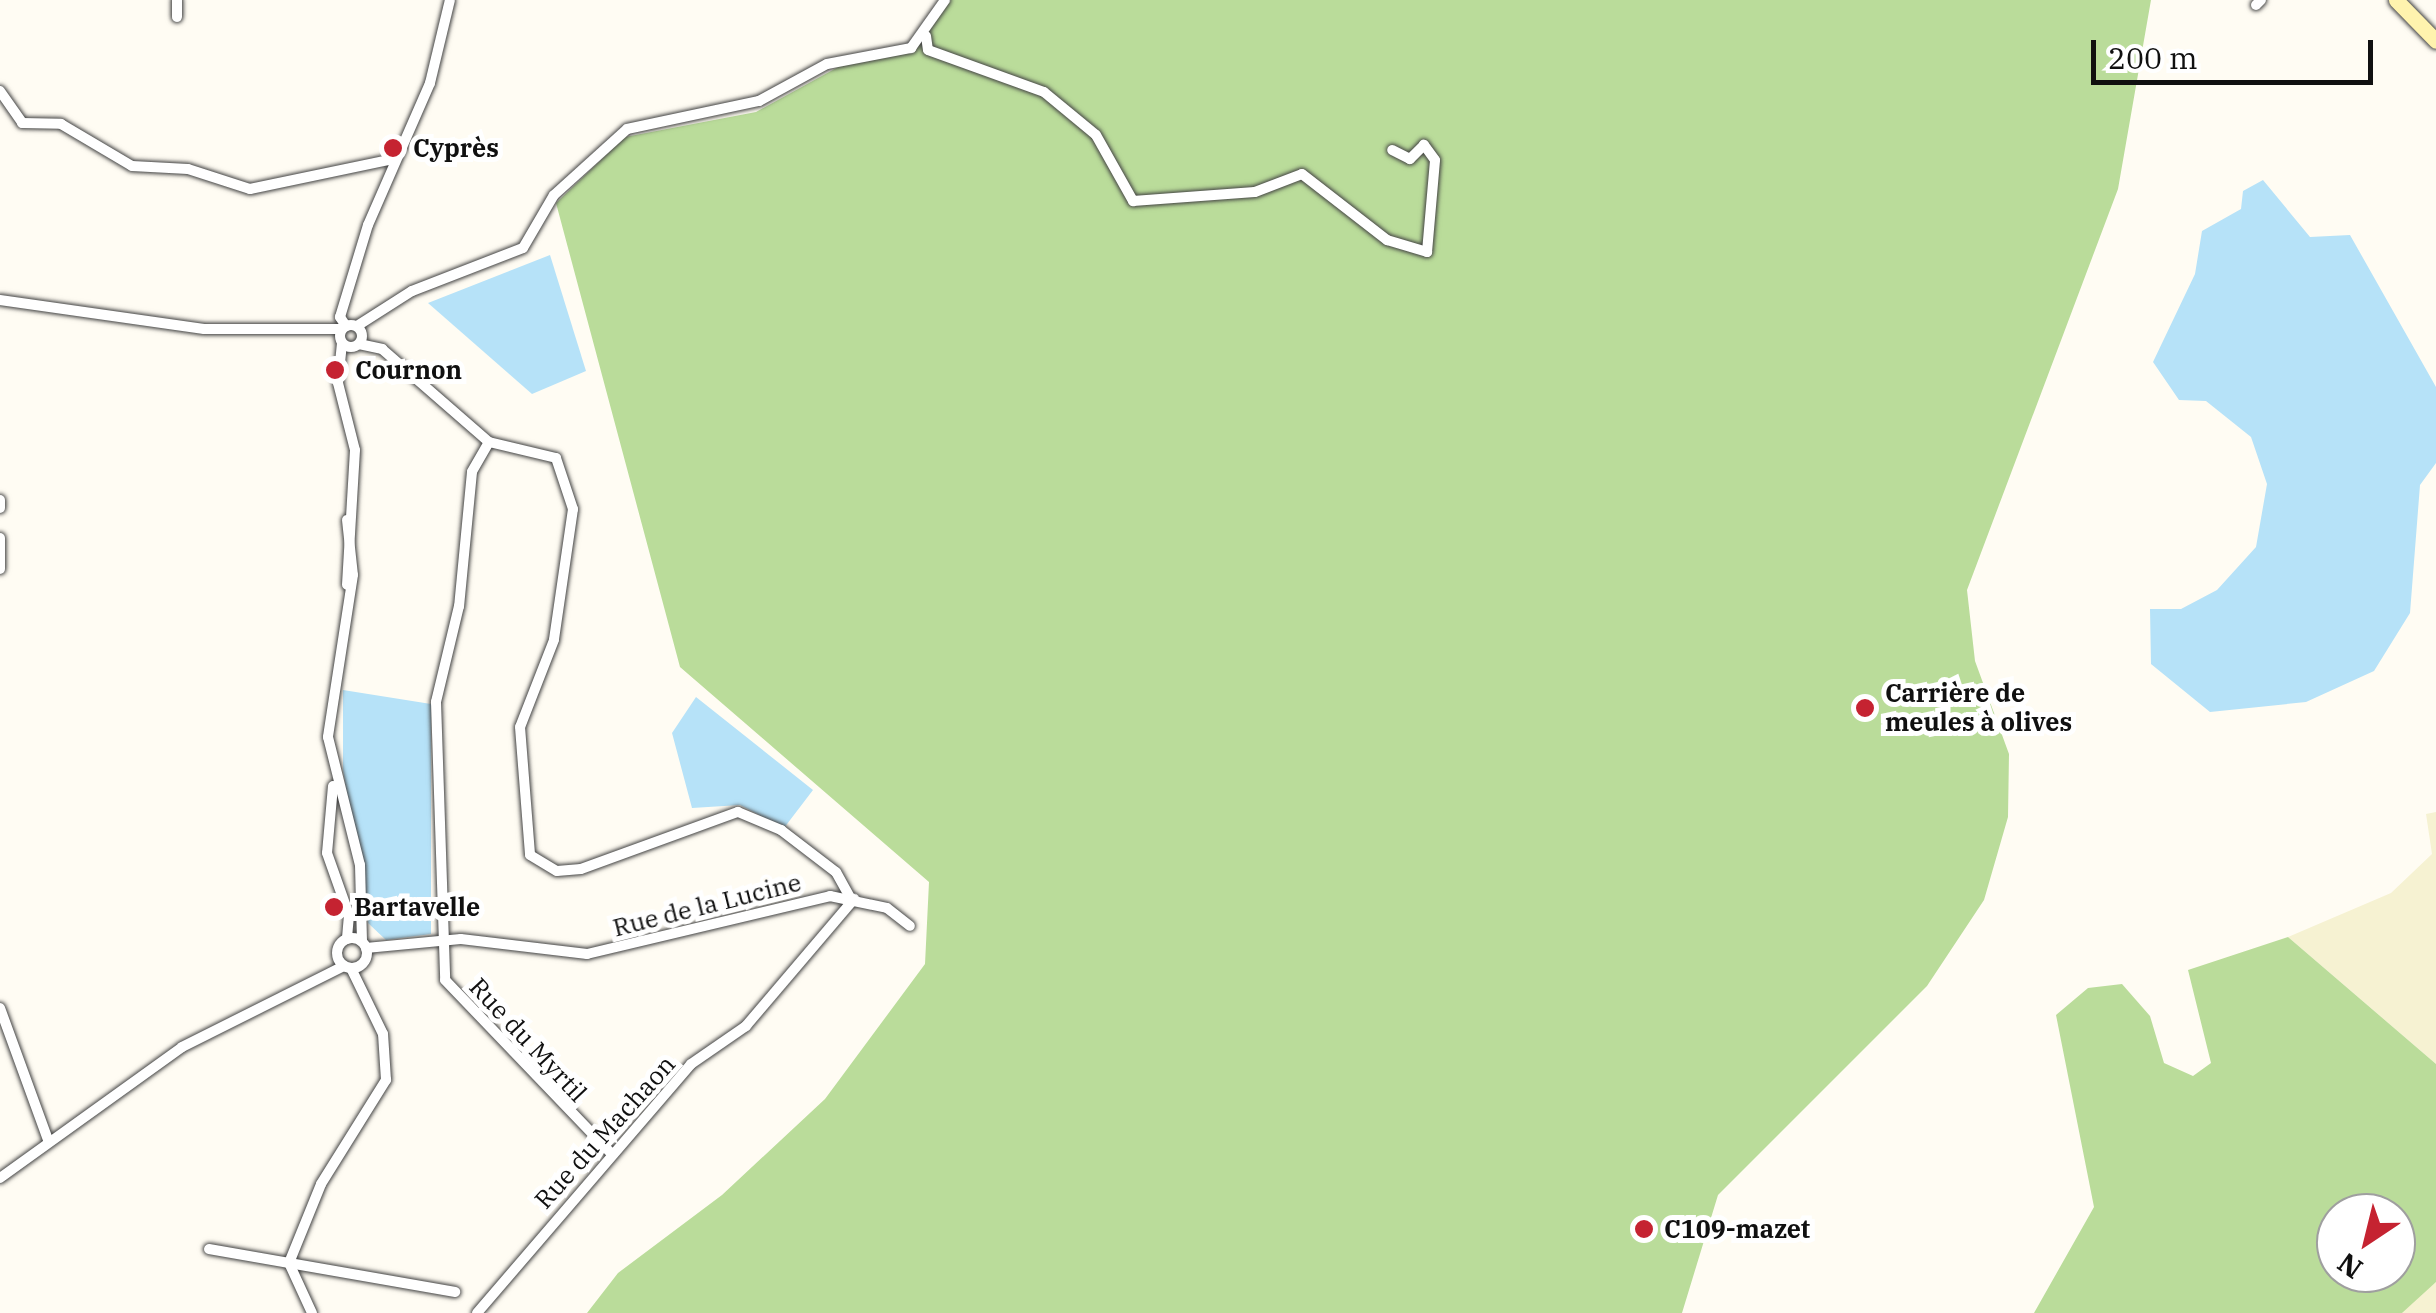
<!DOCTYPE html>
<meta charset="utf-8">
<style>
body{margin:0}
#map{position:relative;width:2436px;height:1313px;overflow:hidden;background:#fffcf3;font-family:"IBM Plex Serif",serif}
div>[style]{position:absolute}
.farmland>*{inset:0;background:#f6f2d2}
.forest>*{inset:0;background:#badc9a}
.water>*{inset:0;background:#b6e2f8}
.roads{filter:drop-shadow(0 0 2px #434343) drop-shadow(0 0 2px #434343)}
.street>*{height:10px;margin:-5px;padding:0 5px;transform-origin:5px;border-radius:5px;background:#fff}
.street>.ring{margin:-5px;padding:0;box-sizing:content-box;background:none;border:10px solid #fff;border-radius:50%}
.secondary>*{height:15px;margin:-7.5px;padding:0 7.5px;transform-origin:7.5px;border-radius:7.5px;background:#fff3ae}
.dots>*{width:28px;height:28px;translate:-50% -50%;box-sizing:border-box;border:5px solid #fff;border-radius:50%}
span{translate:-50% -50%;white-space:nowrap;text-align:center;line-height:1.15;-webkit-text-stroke:10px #fff;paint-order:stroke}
.poi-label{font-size:25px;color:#101010;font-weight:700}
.left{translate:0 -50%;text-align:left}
.street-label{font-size:25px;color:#101010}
.north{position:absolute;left:2316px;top:1193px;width:100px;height:100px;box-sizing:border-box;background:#fff;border:2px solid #9f9f9f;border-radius:50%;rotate:215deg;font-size:28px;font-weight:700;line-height:40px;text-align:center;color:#101010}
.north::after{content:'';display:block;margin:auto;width:35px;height:45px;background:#c52331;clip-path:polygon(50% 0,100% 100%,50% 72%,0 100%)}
.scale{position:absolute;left:2091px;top:40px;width:282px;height:45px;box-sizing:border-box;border:5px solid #101010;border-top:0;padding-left:12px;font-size:30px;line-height:35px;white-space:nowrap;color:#101010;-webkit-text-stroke:8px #fff;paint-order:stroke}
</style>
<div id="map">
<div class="farmland">
<i style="clip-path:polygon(2436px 812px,2436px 1064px,2288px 937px,2391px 893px,2432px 854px,2426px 814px)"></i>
<i style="clip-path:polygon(2436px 1282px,2436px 1313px,2402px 1313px,2408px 1303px)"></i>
</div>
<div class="forest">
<i style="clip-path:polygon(950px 0,2151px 0,2118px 189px,1967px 590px,1975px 661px,2009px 754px,2008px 817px,1984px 900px,1927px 986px,1718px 1195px,1682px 1313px,587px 1313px,618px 1273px,722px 1195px,825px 1099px,925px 964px,929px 882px,680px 667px,556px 203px,625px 137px,756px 112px,840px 66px,909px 52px)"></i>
<i style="clip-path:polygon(evenodd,2288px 937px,2436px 1064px,2436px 1282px,2402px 1313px,2034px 1313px,2094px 1207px,2056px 1015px,2088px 988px,2122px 984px,2150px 1016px,2164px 1063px,2193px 1076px,2211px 1063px,2188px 970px,2288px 937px,2396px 1213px,2396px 1273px,2336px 1273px,2336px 1213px,2396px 1213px)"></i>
</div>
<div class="water">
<i style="clip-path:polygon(2263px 180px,2310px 237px,2350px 235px,2436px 387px,2436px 463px,2420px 485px,2410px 613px,2374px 671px,2306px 702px,2210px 712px,2151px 664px,2150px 609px,2181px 609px,2217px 590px,2256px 547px,2267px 484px,2251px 437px,2206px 401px,2179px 400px,2153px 362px,2195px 274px,2202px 231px,2241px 209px,2243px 191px)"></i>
<i style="clip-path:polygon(550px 255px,586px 371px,532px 394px,428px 303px)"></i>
<i style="clip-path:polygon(343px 690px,431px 704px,431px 934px,386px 940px,368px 923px,343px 770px)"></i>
<i style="clip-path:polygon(696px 697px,813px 790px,784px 828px,740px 805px,692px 808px,672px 733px)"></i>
</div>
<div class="roads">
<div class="street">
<i style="left:2256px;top:5px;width:7px;rotate:-45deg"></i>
<i style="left:177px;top:17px;width:17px;rotate:-90deg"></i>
<i style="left:926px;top:36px;width:14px;rotate:82deg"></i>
<i style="left:928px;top:50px;width:123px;rotate:19.9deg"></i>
<i style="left:1044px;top:92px;width:67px;rotate:39.6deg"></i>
<i style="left:1096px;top:135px;width:76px;rotate:60.7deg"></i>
<i style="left:1133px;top:201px;width:122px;rotate:-4.2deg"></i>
<i style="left:1255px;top:192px;width:50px;rotate:-21deg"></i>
<i style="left:1302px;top:174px;width:108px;rotate:37.8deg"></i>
<i style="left:1387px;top:240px;width:42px;rotate:16.7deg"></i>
<i style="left:1427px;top:252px;width:92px;rotate:-85deg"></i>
<i style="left:1435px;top:160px;width:19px;rotate:-126deg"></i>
<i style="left:1424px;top:145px;width:20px;rotate:135deg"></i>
<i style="left:1410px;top:159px;width:20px;rotate:-153deg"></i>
<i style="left:0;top:91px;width:39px;rotate:55deg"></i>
<i style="left:22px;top:123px;width:39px;rotate:1deg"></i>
<i style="left:61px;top:124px;width:82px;rotate:30.6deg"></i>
<i style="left:132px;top:166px;width:56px;rotate:3.1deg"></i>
<i style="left:188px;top:169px;width:65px;rotate:17.9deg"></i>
<i style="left:250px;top:189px;width:146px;rotate:-11.8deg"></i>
<i style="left:0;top:300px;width:206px;rotate:8.1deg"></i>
<i style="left:204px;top:329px;width:138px"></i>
<i class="ring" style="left:340px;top:325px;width:12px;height:12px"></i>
<i style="left:346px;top:326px;width:11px;rotate:-124deg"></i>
<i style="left:340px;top:317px;width:96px;rotate:-73.1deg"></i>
<i style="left:368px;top:225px;width:155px;rotate:-66.4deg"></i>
<i style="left:430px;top:83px;width:85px;rotate:-76.5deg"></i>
<i style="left:357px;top:326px;width:65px;rotate:-32.5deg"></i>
<i style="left:412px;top:291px;width:119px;rotate:-21.2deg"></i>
<i style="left:523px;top:248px;width:61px;rotate:-59.7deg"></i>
<i style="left:554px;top:195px;width:98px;rotate:-42.1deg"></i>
<i style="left:627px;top:129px;width:135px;rotate:-12deg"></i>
<i style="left:759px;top:101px;width:77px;rotate:-28.6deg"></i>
<i style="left:827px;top:64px;width:86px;rotate:-10.8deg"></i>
<i style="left:911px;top:48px;width:59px;rotate:-54.7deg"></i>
<i style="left:342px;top:343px;width:40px;rotate:95.7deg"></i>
<i style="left:338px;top:383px;width:69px;rotate:75.8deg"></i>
<i style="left:355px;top:450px;width:135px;rotate:93.4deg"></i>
<i style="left:359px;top:344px;width:24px;rotate:12deg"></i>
<i style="left:382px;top:349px;width:142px;rotate:41deg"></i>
<i style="left:489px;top:442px;width:34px;rotate:120deg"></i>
<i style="left:472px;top:472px;width:135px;rotate:95.5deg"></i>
<i style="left:459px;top:606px;width:99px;rotate:103.5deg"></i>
<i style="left:436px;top:702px;width:278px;rotate:88.1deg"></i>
<i style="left:445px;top:980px;width:241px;rotate:46.2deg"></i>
<i style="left:489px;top:442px;width:69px;rotate:13.4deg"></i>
<i style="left:556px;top:458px;width:54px;rotate:71.6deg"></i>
<i style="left:573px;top:509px;width:132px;rotate:98.3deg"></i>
<i style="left:554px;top:640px;width:93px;rotate:111.3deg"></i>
<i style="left:520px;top:727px;width:128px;rotate:85.5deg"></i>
<i style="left:530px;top:855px;width:31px;rotate:31deg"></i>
<i style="left:557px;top:871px;width:24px;rotate:-5deg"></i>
<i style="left:581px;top:869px;width:167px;rotate:-20deg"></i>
<i style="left:738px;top:812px;width:47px;rotate:22.7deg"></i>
<i style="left:781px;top:830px;width:69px;rotate:37.4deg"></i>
<i style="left:836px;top:872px;width:31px;rotate:61deg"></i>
<i style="left:0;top:500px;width:8px;rotate:90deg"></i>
<i style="left:347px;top:520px;width:55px;rotate:83.8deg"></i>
<i style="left:353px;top:575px;width:164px;rotate:98.8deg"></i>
<i style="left:328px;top:737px;width:132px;rotate:76deg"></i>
<i style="left:360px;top:865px;width:77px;rotate:88.5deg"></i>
<i style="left:0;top:538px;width:31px;rotate:90deg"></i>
<i style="left:333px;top:786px;width:67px;rotate:95.1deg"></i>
<i style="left:327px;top:853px;width:66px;rotate:70.5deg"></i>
<i style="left:349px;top:915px;width:24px;rotate:95deg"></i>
<i class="ring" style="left:337px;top:938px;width:20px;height:20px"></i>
<i style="left:366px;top:948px;width:95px;rotate:-5.4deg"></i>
<i style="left:461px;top:939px;width:127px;rotate:6.8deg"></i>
<i style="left:587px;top:954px;width:250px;rotate:-13.4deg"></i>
<i style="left:830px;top:896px;width:58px;rotate:11.9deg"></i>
<i style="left:887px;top:908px;width:29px;rotate:38deg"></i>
<i style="left:0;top:1008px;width:140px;rotate:70deg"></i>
<i style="left:0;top:1178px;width:224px;rotate:-35.7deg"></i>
<i style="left:182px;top:1047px;width:181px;rotate:-26.6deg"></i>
<i style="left:209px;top:1249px;width:250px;rotate:9.9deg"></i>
<i style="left:312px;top:1313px;width:55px;rotate:-114.7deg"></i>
<i style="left:289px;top:1263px;width:85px;rotate:-67.9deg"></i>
<i style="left:321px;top:1184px;width:123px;rotate:-58deg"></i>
<i style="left:386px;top:1080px;width:46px;rotate:-93.7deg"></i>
<i style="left:383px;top:1034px;width:73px;rotate:-115.9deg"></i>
<i style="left:477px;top:1313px;width:328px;rotate:-49.3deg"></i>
<i style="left:691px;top:1064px;width:67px;rotate:-34.6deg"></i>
<i style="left:746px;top:1026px;width:167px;rotate:-49.6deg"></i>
</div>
<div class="secondary">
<i style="left:2396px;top:0;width:57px;rotate:45.7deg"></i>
</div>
</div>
<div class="dots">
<i style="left:393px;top:148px;background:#c52331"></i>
<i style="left:335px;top:370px;background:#c52331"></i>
<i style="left:1865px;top:708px;background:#c52331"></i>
<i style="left:334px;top:907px;background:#c52331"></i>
<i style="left:1644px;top:1229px;background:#c52331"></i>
</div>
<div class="poi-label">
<span class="left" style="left:413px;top:148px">Cyprès</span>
<span class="left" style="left:355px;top:370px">Cournon</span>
<span class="left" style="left:1885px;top:708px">Carrière de<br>meules à olives</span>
<span class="left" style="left:354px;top:907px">Bartavelle</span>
<span class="left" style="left:1664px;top:1229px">C109-mazet</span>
</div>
<div class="street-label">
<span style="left:707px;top:905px;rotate:-14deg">Rue de la Lucine</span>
<span style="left:528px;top:1040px;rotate:47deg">Rue du Myrtil</span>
<span style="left:605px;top:1132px;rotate:-48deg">Rue du Machaon</span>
</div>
<div class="north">N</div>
<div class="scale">200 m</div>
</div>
